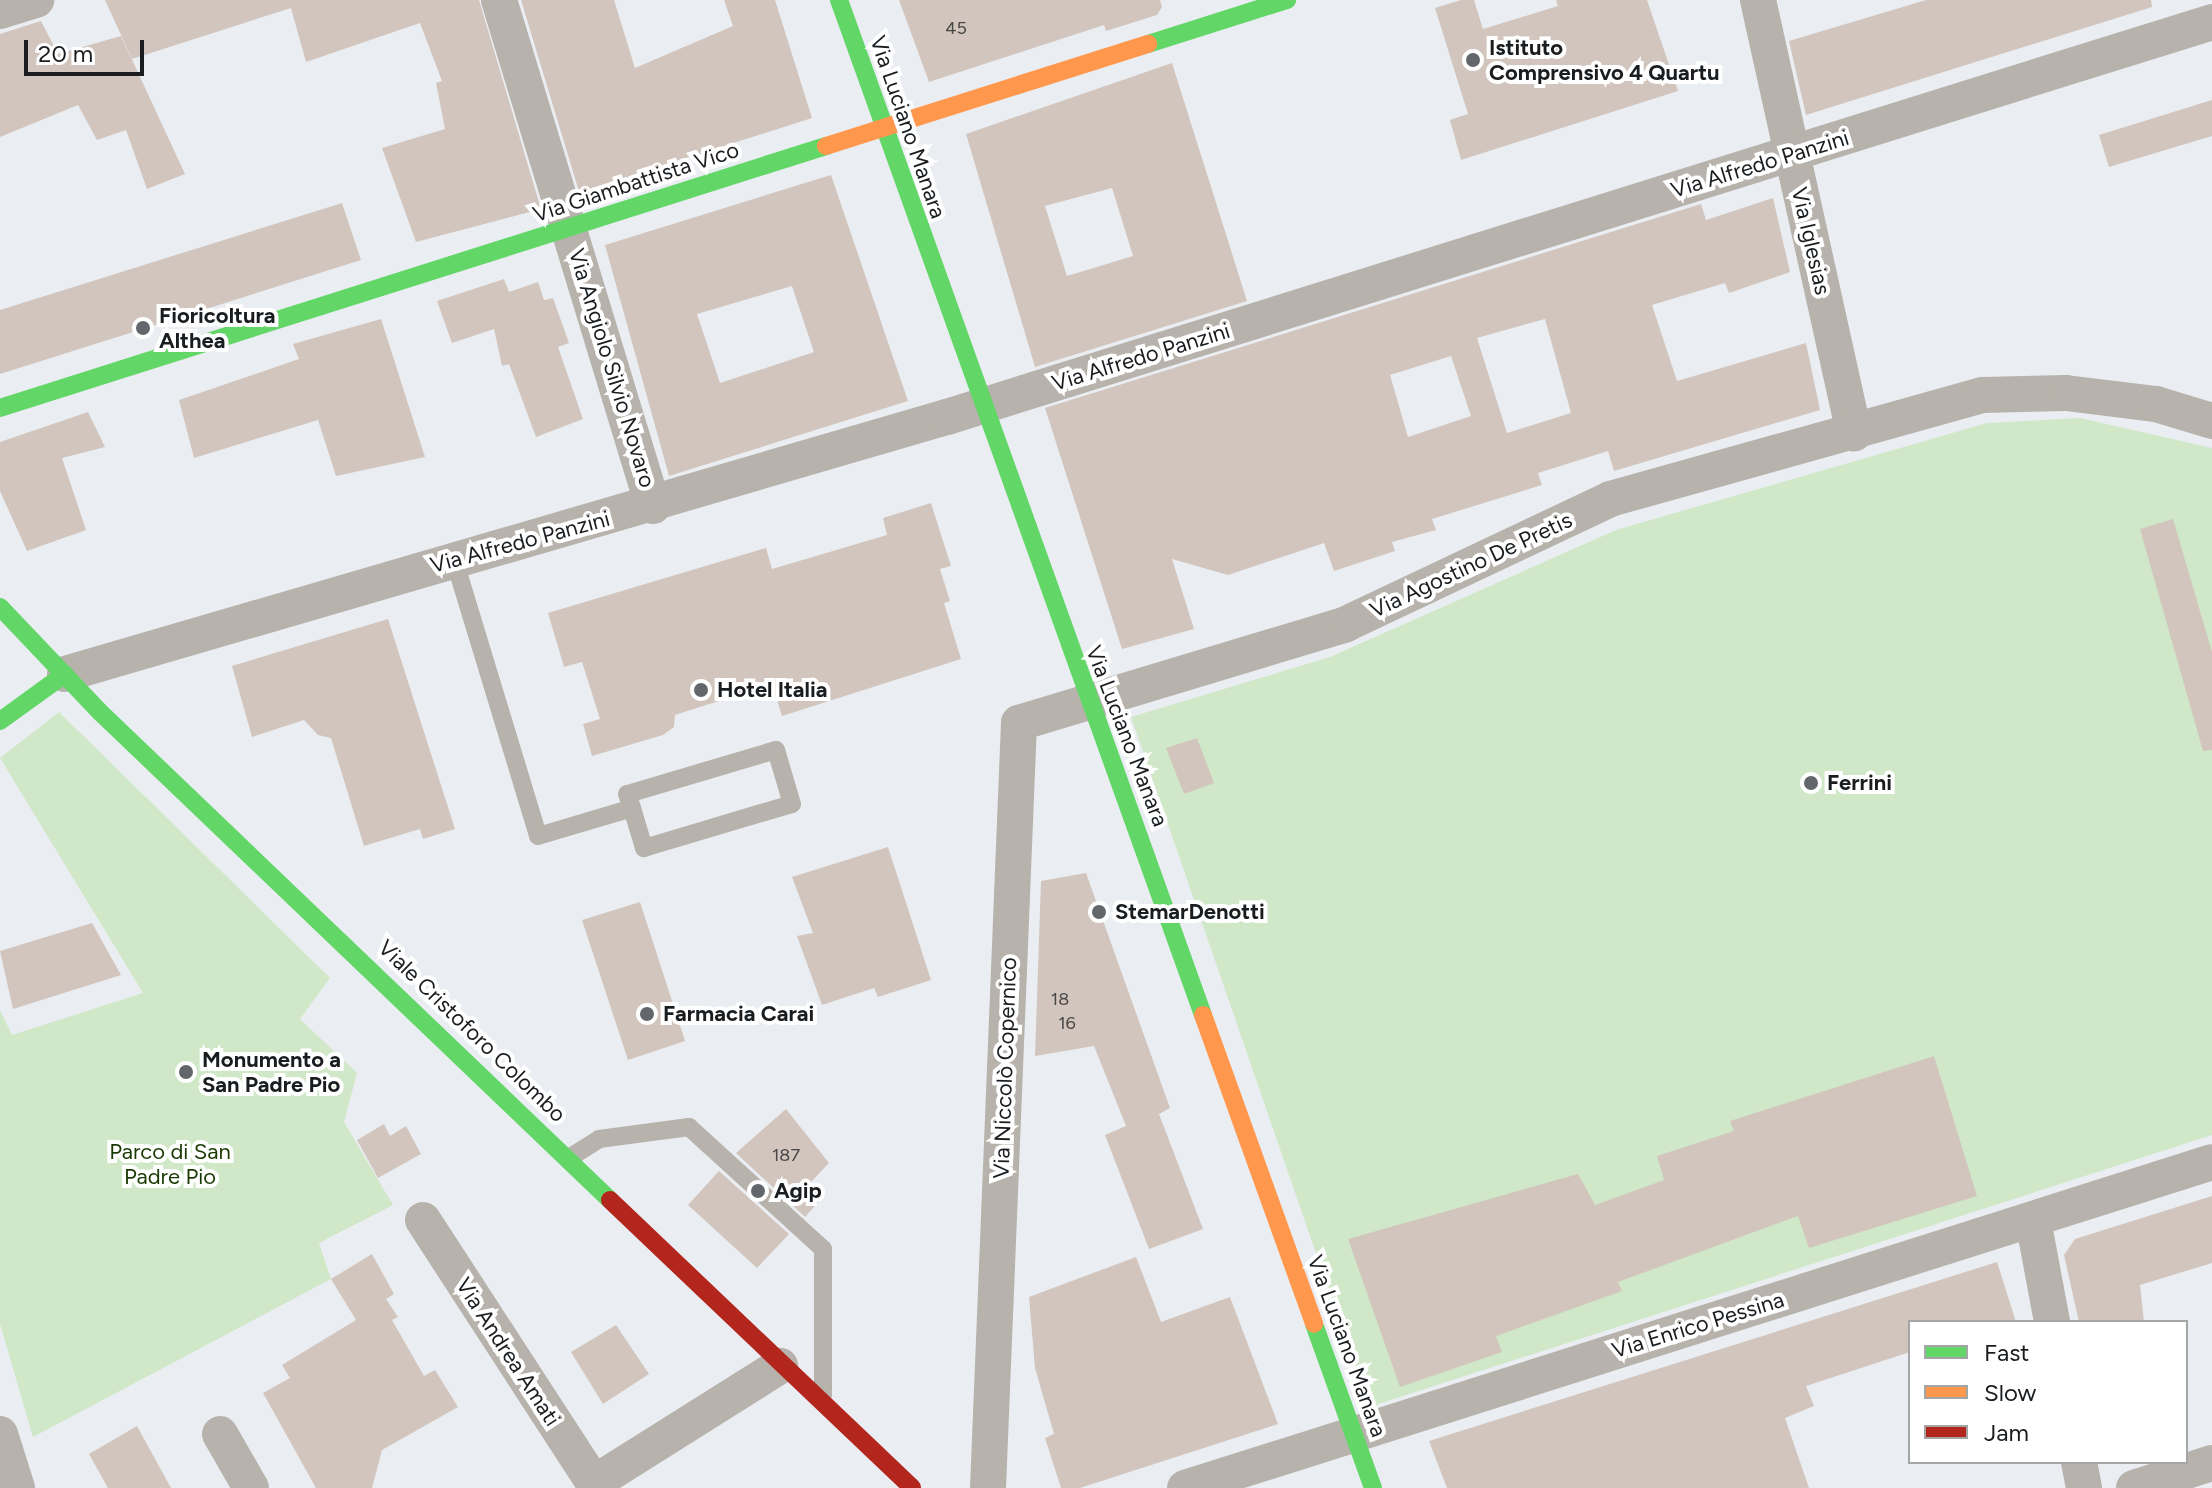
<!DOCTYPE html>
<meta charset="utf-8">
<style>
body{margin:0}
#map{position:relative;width:2212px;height:1488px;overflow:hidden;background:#eaeef2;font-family:Figtree,sans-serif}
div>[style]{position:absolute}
.green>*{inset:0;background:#d0e8c8}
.building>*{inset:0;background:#d2c5bd}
.lane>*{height:18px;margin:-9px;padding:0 9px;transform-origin:9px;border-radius:9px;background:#b7b2ab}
.street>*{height:36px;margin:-18px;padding:0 18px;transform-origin:18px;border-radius:18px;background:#b7b2ab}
.fast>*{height:18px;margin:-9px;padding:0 9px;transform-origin:9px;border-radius:9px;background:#63d668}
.slow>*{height:18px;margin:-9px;padding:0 9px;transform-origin:9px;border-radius:9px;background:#ff974d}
.jam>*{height:18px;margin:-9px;padding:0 9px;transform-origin:9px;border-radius:9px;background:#b3261e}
.dots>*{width:22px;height:22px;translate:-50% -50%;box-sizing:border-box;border:4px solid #fff;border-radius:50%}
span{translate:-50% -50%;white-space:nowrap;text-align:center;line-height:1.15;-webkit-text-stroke:8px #fff;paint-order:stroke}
.number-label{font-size:18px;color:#484747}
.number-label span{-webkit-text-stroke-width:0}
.poi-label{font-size:22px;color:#1a1d20;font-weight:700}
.left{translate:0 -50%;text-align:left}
.street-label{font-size:22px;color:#1a1d20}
.park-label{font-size:22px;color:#1a3a03}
.legend{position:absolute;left:1908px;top:1320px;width:280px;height:144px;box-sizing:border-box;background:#fff;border:2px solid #a3a5a6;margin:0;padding:10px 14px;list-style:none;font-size:24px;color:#1a1d20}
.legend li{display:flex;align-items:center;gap:16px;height:40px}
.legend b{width:40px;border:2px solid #a3a5a6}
.scale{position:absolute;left:24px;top:40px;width:120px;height:36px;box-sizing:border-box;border:4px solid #1a1d20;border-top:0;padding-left:10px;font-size:24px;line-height:28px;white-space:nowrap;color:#1a1d20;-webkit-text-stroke:6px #fff;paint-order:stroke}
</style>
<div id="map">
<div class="green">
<i style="clip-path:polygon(2080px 418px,2212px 448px,2212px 1135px,1369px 1407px,1131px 717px,1330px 657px,1616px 530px,1987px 423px)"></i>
<i style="clip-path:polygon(59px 712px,330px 978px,300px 1019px,357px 1073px,344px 1122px,393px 1205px,319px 1243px,331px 1279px,33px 1437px,0 1324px,0 1010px,12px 1035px,143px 993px,0 758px)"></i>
</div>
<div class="building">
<i style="clip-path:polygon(105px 0,479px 0,541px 209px,416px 242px,382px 148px,445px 129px,436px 83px,442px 81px,420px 23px,306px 62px,291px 8px,132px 59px)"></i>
<i style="clip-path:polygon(521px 0,614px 0,635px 68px,733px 26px,724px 0,775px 0,812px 118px,592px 188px,594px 194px,581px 198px)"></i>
<i style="clip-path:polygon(899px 0,1160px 0,1162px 7px,1157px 15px,1106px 31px,1104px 25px,929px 82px)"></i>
<i style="clip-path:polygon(1461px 0,1474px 0,1483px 29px,1558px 6px,1556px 0,1647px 0,1678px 91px,1461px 160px,1450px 120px,1468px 114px,1435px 8px)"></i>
<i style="clip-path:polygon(1926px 0,2151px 0,2152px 7px,1806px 115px,1789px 41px)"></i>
<i style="clip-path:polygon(41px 21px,58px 54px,121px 36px,185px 174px,147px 189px,126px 130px,97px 140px,78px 105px,0 137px,0 34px)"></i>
<i style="clip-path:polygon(evenodd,1172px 63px,1247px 301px,1035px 367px,966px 134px,1172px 63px,1112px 188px,1133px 256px,1067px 276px,1045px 206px,1112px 188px)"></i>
<i style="clip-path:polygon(2212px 100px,2212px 136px,2109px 167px,2099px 135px)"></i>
<i style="clip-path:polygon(evenodd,831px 175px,908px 401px,669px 476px,605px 245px,831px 175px,792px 286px,814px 352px,720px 383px,697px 314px,792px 286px)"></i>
<i style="clip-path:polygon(evenodd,1773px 198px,1790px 272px,1729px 293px,1725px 283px,1652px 305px,1677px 381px,1806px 343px,1820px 410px,1614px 471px,1608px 451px,1538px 473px,1542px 485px,1432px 519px,1436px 530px,1392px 542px,1395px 551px,1334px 571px,1324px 543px,1228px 575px,1172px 559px,1194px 629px,1122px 649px,1045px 408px,1701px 204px,1706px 220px,1773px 198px,1545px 319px,1571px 413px,1507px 433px,1477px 338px,1545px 319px,1773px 198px,1451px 356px,1471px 416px,1408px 437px,1390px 375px,1451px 356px)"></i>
<i style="clip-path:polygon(342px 203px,361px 260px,0 374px,0 310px)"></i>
<i style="clip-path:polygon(504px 279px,509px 292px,538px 282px,544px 300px,553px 298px,569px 343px,558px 347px,583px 419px,536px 437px,509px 364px,502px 366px,494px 329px,452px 343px,437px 301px)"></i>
<i style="clip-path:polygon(381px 319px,425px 457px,336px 476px,318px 420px,194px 458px,179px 400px,299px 359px,293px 344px)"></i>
<i style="clip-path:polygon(88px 412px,105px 447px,62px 458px,86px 530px,27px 551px,0 491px,0 442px)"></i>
<i style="clip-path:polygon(931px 503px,951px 566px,940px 569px,950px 601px,944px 603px,961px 659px,782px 716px,772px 684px,675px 715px,674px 727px,663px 735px,592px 756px,583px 724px,600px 719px,582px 662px,564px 667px,548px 613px,766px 548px,772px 569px,887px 535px,883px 518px)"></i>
<i style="clip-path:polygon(2173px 519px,2212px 652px,2212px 750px,2203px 751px,2140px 529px)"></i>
<i style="clip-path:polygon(388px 619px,455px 829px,423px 839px,420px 829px,364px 846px,331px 738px,318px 735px,304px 720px,252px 737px,232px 666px)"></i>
<i style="clip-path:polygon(1197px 738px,1214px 783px,1184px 794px,1166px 748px)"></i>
<i style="clip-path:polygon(888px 847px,931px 980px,878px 997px,874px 988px,822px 1005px,797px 936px,813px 933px,792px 877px)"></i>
<i style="clip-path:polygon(1086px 873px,1170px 1108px,1159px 1114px,1203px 1229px,1149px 1249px,1105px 1135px,1126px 1126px,1094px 1046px,1035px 1056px,1041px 881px)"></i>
<i style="clip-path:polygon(640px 902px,685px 1041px,628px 1060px,582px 920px)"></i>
<i style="clip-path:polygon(92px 923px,121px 975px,13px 1009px,0 951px)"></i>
<i style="clip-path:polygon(1934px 1056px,1977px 1196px,1809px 1248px,1798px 1216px,1618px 1282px,1622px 1291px,1496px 1336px,1502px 1352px,1400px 1387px,1348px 1239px,1578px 1174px,1595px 1205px,1664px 1180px,1657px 1156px,1734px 1131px,1730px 1121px)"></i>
<i style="clip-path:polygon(786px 1109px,829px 1163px,808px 1185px,822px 1198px,805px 1217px,736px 1153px)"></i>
<i style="clip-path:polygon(384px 1124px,390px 1136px,406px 1126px,421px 1154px,378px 1178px,357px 1140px)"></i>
<i style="clip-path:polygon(719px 1171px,789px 1234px,757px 1268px,688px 1205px)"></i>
<i style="clip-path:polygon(2212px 1196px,2212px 1263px,2140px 1285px,2144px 1322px,2079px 1322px,2064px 1255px,2075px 1239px)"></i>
<i style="clip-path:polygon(372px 1254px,394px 1294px,386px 1299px,398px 1317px,392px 1320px,424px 1376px,435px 1370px,458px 1407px,382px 1450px,372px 1488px,316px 1488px,263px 1393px,290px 1378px,282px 1365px,356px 1320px,331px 1279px)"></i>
<i style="clip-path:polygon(1136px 1257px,1161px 1322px,1230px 1297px,1278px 1424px,1080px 1488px,1061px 1488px,1045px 1438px,1054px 1434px,1035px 1368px,1029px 1297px)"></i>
<i style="clip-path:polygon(1997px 1262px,2016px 1322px,1910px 1322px,1910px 1352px,1806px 1386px,1814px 1406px,1785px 1418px,1809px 1488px,1447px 1488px,1429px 1441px)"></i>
<i style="clip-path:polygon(616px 1325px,649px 1374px,603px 1404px,571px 1352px)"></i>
<i style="clip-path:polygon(137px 1426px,171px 1488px,108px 1488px,89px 1454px)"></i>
</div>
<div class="lane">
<i style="left:454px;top:559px;width:289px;rotate:73.1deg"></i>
<i style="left:538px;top:836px;width:98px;rotate:-16.6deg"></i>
<i style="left:632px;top:808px;width:42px;rotate:73.3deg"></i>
<i style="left:644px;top:848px;width:154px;rotate:-16.6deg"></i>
<i style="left:792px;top:804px;width:56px;rotate:-106.5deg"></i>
<i style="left:776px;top:750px;width:155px;rotate:163.5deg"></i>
<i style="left:627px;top:794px;width:15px;rotate:70deg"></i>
<i style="left:569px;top:1158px;width:36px;rotate:-32deg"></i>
<i style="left:599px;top:1139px;width:91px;rotate:-7.6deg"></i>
<i style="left:689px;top:1127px;width:181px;rotate:42.3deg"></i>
<i style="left:823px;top:1249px;width:146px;rotate:90deg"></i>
</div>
<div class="street">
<i style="left:499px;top:0;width:529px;rotate:73.07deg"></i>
<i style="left:1758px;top:0;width:444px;rotate:77.5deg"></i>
<i style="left:0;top:11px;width:38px;rotate:-17deg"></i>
<i style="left:65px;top:674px;width:919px;rotate:-16.25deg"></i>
<i style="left:947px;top:417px;width:1325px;rotate:-17.34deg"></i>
<i style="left:423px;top:1220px;width:320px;rotate:57deg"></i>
<i style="left:2033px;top:1220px;width:104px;rotate:79.4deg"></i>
<i style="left:0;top:1434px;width:57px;rotate:72.5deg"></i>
<i style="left:220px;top:1434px;width:62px;rotate:60.1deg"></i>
<i style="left:2079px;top:1462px;width:26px;rotate:79deg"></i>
<i style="left:594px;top:1483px;width:220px;rotate:-32.2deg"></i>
<i style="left:988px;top:1488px;width:766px;rotate:-87.68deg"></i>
<i style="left:1019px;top:723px;width:342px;rotate:-16.8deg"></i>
<i style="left:1346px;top:624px;width:292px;rotate:-25.3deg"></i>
<i style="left:1610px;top:499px;width:386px;rotate:-15.6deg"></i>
<i style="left:1982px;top:395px;width:84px;rotate:-1.4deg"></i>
<i style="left:2066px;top:393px;width:91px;rotate:7deg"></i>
<i style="left:2156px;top:404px;width:59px;rotate:16.9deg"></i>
<i style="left:1185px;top:1488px;width:1077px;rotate:-17.61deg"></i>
<i style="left:2134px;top:1488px;width:82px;rotate:-17.8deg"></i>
</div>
<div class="fast">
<i style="left:839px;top:0;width:1078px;rotate:70.27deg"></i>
<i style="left:1148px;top:44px;width:146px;rotate:-17.6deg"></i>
<i style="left:0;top:408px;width:867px;rotate:-17.6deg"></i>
<i style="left:0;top:607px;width:146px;rotate:46.4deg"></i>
<i style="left:101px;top:713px;width:704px;rotate:43.73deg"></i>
<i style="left:0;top:721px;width:80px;rotate:-35.9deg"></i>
<i style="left:1314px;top:1324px;width:174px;rotate:70.2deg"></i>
</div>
<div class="slow">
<i style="left:826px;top:146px;width:338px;rotate:-17.6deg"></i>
<i style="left:1203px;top:1015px;width:328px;rotate:70.2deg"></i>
</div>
<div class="jam">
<i style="left:610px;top:1200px;width:417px;rotate:43.6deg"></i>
</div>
<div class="dots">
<i style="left:1473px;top:60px;background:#63666a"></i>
<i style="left:143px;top:328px;background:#63666a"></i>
<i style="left:701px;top:690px;background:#63666a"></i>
<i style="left:1811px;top:783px;background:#63666a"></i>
<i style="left:1099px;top:912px;background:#63666a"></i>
<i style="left:647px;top:1014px;background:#63666a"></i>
<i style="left:186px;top:1072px;background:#63666a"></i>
<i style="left:758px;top:1191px;background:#63666a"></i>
</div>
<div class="number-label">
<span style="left:956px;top:28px">45</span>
<span style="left:1060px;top:999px">18</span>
<span style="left:1067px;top:1023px">16</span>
<span style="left:786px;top:1155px">187</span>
</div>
<div class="poi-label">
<span class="left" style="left:1489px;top:60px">Istituto<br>Comprensivo 4 Quartu</span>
<span class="left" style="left:159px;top:328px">Fioricoltura<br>Althea</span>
<span class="left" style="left:717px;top:690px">Hotel Italia</span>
<span class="left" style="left:1827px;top:783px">Ferrini</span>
<span class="left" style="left:1115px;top:912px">StemarDenotti</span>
<span class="left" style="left:663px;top:1014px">Farmacia Carai</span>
<span class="left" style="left:202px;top:1072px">Monumento a<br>San Padre Pio</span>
<span class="left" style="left:774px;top:1191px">Agip</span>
</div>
<div class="street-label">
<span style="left:908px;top:127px;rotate:71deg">Via Luciano Manara</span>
<span style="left:1760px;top:164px;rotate:-17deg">Via Alfredo Panzini</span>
<span style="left:636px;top:182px;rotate:-18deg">Via Giambattista Vico</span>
<span style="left:1811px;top:241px;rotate:77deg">Via Iglesias</span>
<span style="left:1141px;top:357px;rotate:-17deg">Via Alfredo Panzini</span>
<span style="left:612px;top:368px;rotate:73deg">Via Angiolo Silvio Novaro</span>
<span style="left:520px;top:542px;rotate:-15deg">Via Alfredo Panzini</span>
<span style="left:1471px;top:565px;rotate:-25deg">Via Agostino De Pretis</span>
<span style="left:1127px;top:736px;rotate:69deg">Via Luciano Manara</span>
<span style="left:472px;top:1031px;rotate:44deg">Viale Cristoforo Colombo</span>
<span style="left:1005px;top:1068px;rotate:-88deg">Via Niccolò Copernico</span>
<span style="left:1698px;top:1325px;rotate:-17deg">Via Enrico Pessina</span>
<span style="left:1347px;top:1346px;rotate:70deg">Via Luciano Manara</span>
<span style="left:508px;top:1352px;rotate:57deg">Via Andrea Amati</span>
</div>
<div class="park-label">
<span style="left:170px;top:1164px">Parco di San<br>Padre Pio</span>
</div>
<ul class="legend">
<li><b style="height:10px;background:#63d668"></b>Fast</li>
<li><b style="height:10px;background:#ff974d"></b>Slow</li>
<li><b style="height:10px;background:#b3261e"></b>Jam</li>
</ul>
<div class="scale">20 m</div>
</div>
